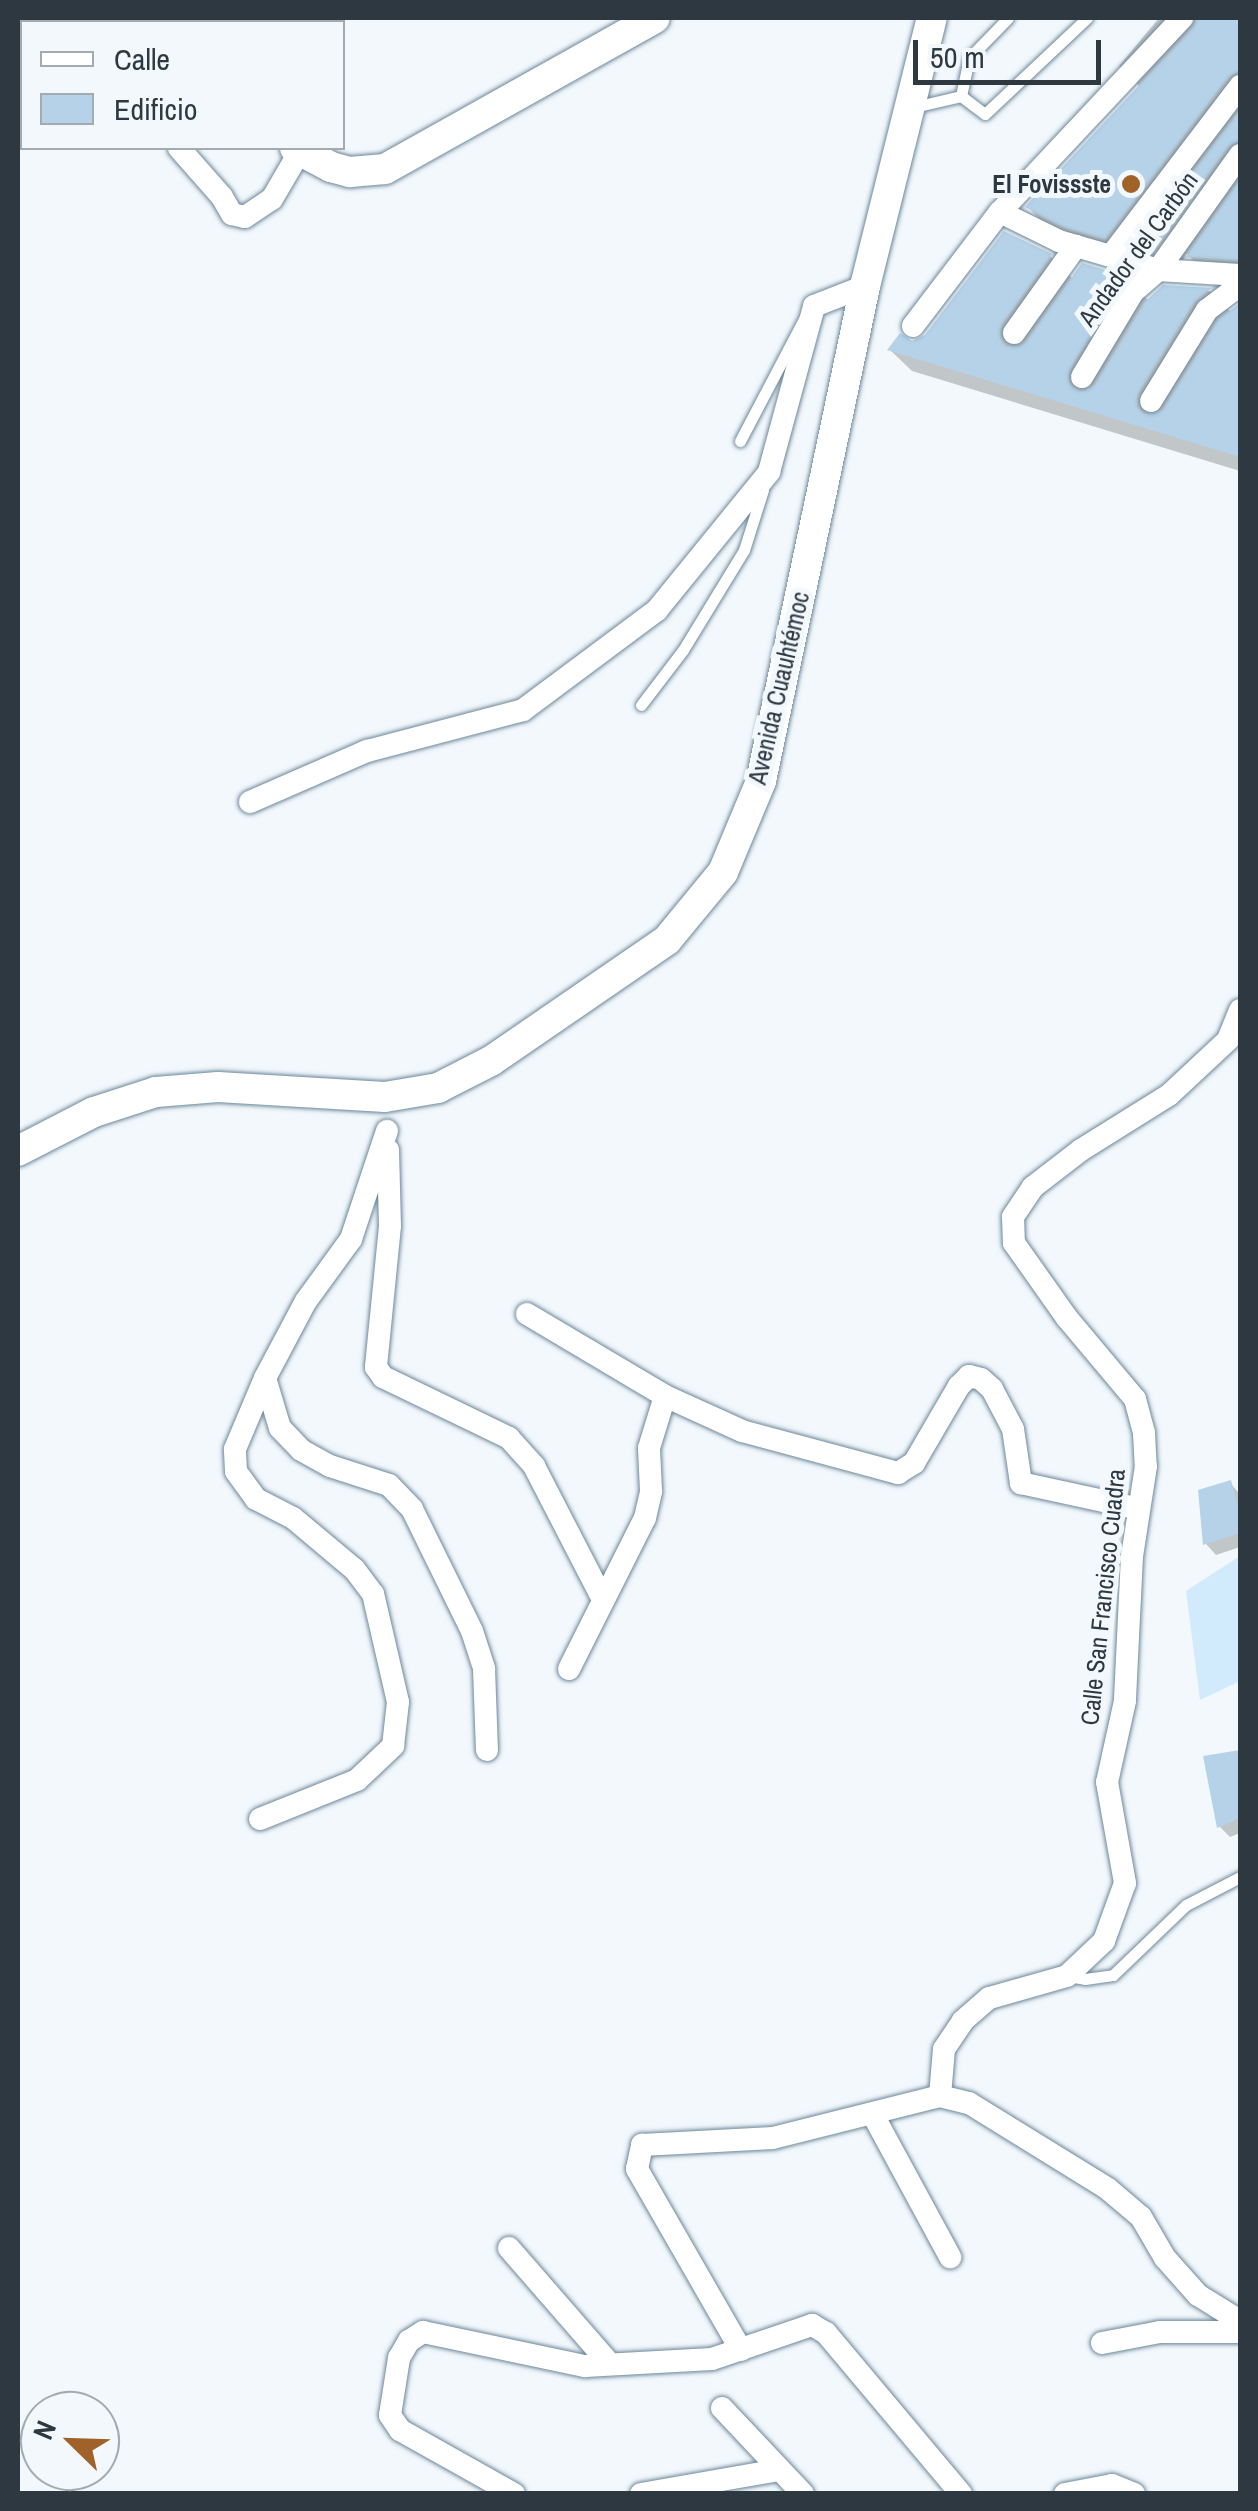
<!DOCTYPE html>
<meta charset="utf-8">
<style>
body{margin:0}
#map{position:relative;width:1258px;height:2511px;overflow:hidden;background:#f2f8fc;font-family:"Archivo Narrow",sans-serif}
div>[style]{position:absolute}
.green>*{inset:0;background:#d1eafc}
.shadow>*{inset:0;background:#0003}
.building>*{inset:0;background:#b5d2e8}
.roads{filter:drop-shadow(0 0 2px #6c879b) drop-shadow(0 0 2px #6c879b)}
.service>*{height:11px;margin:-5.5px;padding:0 5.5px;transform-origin:5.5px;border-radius:5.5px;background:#fff}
.minor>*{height:22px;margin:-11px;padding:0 11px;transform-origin:11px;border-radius:11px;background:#fff}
.secondary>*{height:30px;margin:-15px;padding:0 15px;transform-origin:15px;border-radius:15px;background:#fff}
.dots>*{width:28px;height:28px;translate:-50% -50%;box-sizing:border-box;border:5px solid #f2f8fc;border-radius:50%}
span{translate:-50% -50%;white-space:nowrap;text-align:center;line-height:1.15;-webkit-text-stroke:10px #f2f8fc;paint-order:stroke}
.poi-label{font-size:25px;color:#2d3841;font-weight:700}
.right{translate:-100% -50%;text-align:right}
.street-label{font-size:25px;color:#2d3841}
.frame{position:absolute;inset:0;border:20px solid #2d3841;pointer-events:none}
.legend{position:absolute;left:20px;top:20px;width:325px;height:130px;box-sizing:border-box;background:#f2f8fc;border:2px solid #a3abb1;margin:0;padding:12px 18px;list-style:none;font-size:30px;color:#2d3841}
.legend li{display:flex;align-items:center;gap:20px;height:50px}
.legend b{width:50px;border:2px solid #a3abb1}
.north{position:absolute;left:20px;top:2391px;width:100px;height:100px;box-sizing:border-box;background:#f2f8fc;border:2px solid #a3abb1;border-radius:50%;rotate:293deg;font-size:28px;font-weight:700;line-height:40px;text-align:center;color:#2d3841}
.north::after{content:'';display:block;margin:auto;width:35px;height:45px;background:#a1622a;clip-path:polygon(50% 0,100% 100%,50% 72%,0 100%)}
.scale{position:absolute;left:913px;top:40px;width:188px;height:45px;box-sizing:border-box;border:5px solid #2d3841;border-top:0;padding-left:12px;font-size:30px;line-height:35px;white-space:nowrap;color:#2d3841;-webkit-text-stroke:8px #f2f8fc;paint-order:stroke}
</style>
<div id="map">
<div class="green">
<i style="clip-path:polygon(1240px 1556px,1240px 1681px,1200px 1700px,1186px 1591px)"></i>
</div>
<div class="shadow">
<i style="clip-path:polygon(1159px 18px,1240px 18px,1240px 280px,1210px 277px,1187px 254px,1174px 273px,1160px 269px,1137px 246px,1127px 259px,1049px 229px,1028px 207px,1141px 88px,1119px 66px)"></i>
<i style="clip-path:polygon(1050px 256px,1074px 280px,1126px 279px,1149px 301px,1164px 288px,1210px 291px,1231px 312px,1240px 305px,1240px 471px,912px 371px,890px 350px,912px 344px)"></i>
<i style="clip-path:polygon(1230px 1483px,1240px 1494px,1240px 1547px,1216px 1555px,1206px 1544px)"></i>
<i style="clip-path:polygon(1238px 1753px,1240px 1833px,1230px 1837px,1219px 1826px)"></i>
</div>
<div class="building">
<i style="clip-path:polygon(1197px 18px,1240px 18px,1240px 71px,1228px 77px,1105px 239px,1064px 227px,1025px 207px,1193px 28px)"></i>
<i style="clip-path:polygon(1240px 110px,1240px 140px,1228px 146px,1152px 253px,1136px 248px)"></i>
<i style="clip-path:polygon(1240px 180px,1240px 260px,1186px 257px)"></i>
<i style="clip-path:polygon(1004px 231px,1052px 254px,1001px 325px,1000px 338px,1006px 346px,1019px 347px,1026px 342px,1082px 263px,1128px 277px,1069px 370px,1069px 383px,1081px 392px,1095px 385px,1145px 302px,1163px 285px,1211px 288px,1194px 302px,1138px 393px,1137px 407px,1144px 414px,1163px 410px,1218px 320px,1240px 303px,1240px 457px,887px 350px,900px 333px,912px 341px,925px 335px)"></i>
<i style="clip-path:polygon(1231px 1480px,1240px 1514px,1240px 1533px,1203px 1545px,1198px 1490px)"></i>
<i style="clip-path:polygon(1240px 1750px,1240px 1818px,1217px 1828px,1203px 1756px)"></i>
</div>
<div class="roads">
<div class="service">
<i style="left:961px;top:96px;width:30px;rotate:37deg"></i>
<i style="left:985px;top:114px;width:140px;rotate:-43.3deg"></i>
<i style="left:961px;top:96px;width:39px;rotate:-78deg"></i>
<i style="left:969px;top:58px;width:56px;rotate:-45.7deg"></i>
<i style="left:914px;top:107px;width:48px;rotate:-13.2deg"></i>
<i style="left:740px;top:441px;width:140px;rotate:-62.3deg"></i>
<i style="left:641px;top:705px;width:69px;rotate:-52.6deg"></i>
<i style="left:683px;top:650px;width:117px;rotate:-58.6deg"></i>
<i style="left:744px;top:550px;width:63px;rotate:-72.4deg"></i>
<i style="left:1067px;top:1976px;width:18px;rotate:9deg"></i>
<i style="left:1085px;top:1979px;width:28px;rotate:-8deg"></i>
<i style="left:1113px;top:1975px;width:101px;rotate:-43.8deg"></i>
<i style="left:1186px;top:1905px;width:61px;rotate:-27.4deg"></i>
</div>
<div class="minor">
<i style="left:18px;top:100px;width:4px"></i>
<i style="left:179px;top:148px;width:65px;rotate:48.7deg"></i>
<i style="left:222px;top:197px;width:20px;rotate:60deg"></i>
<i style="left:232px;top:214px;width:13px;rotate:13deg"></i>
<i style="left:245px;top:217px;width:32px;rotate:-34deg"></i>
<i style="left:272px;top:199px;width:56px;rotate:-59.7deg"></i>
<i style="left:1000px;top:212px;width:66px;rotate:26.2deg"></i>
<i style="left:1059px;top:241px;width:103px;rotate:16.3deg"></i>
<i style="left:1158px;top:270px;width:82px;rotate:3.5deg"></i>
<i style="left:1113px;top:253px;width:210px;rotate:-52.7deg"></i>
<i style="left:913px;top:326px;width:143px;rotate:-52.7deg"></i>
<i style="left:1000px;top:212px;width:266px;rotate:-46.8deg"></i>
<i style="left:1014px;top:333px;width:107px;rotate:-54.5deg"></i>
<i style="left:1082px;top:377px;width:99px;rotate:-59deg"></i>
<i style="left:1133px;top:292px;width:33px;rotate:-41deg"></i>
<i style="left:1158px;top:270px;width:141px;rotate:-54.5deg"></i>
<i style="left:1151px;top:401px;width:107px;rotate:-58.4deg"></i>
<i style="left:1207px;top:310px;width:41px;rotate:-37.1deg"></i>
<i style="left:250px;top:802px;width:128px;rotate:-23.6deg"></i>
<i style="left:367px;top:751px;width:161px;rotate:-14.7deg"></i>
<i style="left:523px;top:710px;width:167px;rotate:-36.7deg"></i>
<i style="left:657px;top:610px;width:178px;rotate:-50.9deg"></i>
<i style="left:769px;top:472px;width:172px;rotate:-74.8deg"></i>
<i style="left:814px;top:306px;width:55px;rotate:-21.4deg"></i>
<i style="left:1240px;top:1010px;width:32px;rotate:112deg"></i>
<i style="left:1228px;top:1040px;width:81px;rotate:137deg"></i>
<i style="left:1169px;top:1095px;width:104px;rotate:148deg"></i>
<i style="left:1081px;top:1150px;width:61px;rotate:142.4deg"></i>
<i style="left:1033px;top:1187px;width:36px;rotate:124deg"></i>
<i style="left:1013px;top:1217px;width:26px;rotate:88deg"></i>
<i style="left:1014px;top:1243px;width:92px;rotate:54.8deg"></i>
<i style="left:1067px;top:1318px;width:106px;rotate:50deg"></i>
<i style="left:1135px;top:1399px;width:35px;rotate:75deg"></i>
<i style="left:1144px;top:1433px;width:33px;rotate:87deg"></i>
<i style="left:1146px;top:1466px;width:91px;rotate:98.8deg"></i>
<i style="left:1132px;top:1556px;width:145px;rotate:92.8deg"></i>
<i style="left:1125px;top:1701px;width:83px;rotate:102.5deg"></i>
<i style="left:1107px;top:1782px;width:103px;rotate:79.9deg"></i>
<i style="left:1125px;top:1883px;width:62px;rotate:109.9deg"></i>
<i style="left:1104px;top:1941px;width:51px;rotate:136.6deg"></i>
<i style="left:1067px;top:1976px;width:81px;rotate:164.2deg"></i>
<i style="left:989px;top:1998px;width:35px;rotate:139deg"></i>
<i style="left:963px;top:2021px;width:34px;rotate:124deg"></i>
<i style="left:944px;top:2049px;width:47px;rotate:94.9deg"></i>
<i style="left:940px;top:2096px;width:30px;rotate:14deg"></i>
<i style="left:969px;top:2103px;width:163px;rotate:31.7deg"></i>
<i style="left:1108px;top:2189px;width:43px;rotate:40.3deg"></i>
<i style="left:1141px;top:2217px;width:48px;rotate:59.7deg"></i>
<i style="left:1165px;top:2258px;width:50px;rotate:48.3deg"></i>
<i style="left:1198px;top:2295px;width:49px;rotate:31.8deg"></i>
<i style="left:388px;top:1150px;width:76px;rotate:88.5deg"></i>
<i style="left:390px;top:1226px;width:142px;rotate:95.7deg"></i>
<i style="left:376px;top:1367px;width:12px;rotate:55deg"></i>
<i style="left:383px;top:1377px;width:140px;rotate:25.8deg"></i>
<i style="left:509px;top:1438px;width:38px;rotate:48deg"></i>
<i style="left:534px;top:1466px;width:148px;rotate:62.7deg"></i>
<i style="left:527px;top:1314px;width:161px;rotate:30.7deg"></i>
<i style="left:665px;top:1396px;width:85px;rotate:24.4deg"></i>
<i style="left:742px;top:1431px;width:162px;rotate:15.1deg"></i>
<i style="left:898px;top:1473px;width:19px;rotate:-32deg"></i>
<i style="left:914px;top:1463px;width:89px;rotate:-59.7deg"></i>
<i style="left:959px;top:1386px;width:14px;rotate:-45deg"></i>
<i style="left:969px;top:1376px;width:12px;rotate:14deg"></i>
<i style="left:981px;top:1379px;width:15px;rotate:42deg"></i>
<i style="left:992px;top:1389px;width:45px;rotate:62.3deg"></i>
<i style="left:1013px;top:1429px;width:55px;rotate:81.6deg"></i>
<i style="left:1021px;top:1483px;width:118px;rotate:12.3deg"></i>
<i style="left:265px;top:1378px;width:52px;rotate:73.3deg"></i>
<i style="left:280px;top:1428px;width:30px;rotate:46deg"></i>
<i style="left:301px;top:1450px;width:33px;rotate:29deg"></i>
<i style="left:330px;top:1466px;width:62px;rotate:17.9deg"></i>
<i style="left:389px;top:1485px;width:33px;rotate:46deg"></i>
<i style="left:412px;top:1509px;width:136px;rotate:63.8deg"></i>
<i style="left:472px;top:1631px;width:40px;rotate:72deg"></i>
<i style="left:484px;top:1669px;width:81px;rotate:87.9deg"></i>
<i style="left:569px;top:1669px;width:169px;rotate:-63.3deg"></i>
<i style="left:645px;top:1518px;width:28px;rotate:-77deg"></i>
<i style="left:651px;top:1491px;width:43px;rotate:-92.7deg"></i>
<i style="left:649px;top:1448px;width:54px;rotate:-72.9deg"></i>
<i style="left:260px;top:1819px;width:105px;rotate:-21.9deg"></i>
<i style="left:357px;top:1780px;width:50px;rotate:-43.4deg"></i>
<i style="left:393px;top:1746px;width:44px;rotate:-83.5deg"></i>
<i style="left:398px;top:1702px;width:111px;rotate:-103deg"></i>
<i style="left:373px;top:1594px;width:31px;rotate:-127deg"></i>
<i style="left:354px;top:1569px;width:80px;rotate:-140.1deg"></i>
<i style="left:293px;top:1518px;width:42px;rotate:-152.8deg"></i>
<i style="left:256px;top:1499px;width:34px;rotate:-126deg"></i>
<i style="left:236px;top:1471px;width:22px;rotate:-93deg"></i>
<i style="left:235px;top:1449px;width:77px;rotate:-67.1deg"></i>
<i style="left:265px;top:1378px;width:87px;rotate:-62deg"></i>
<i style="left:306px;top:1301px;width:77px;rotate:-54deg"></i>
<i style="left:351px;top:1239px;width:114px;rotate:-71.6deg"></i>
<i style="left:873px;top:2115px;width:162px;rotate:61.5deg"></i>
<i style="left:509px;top:2248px;width:152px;rotate:49deg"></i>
<i style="left:1102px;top:2343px;width:59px;rotate:-10.7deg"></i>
<i style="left:1160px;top:2332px;width:80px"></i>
<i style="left:741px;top:2350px;width:209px;rotate:-119.9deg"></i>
<i style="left:637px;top:2169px;width:25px;rotate:-78deg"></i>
<i style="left:642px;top:2145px;width:131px;rotate:-3.1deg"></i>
<i style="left:773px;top:2138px;width:172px;rotate:-14.1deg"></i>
<i style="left:722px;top:2408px;width:118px;rotate:46.7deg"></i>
<i style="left:514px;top:2494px;width:131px;rotate:-150.7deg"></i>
<i style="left:400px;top:2430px;width:18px;rotate:-124deg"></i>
<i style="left:390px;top:2415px;width:58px;rotate:-81deg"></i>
<i style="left:399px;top:2358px;width:20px;rotate:-60deg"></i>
<i style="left:409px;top:2341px;width:17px;rotate:-33deg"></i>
<i style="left:423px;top:2332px;width:166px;rotate:11.9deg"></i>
<i style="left:585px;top:2366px;width:127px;rotate:-3.2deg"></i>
<i style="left:712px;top:2359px;width:106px;rotate:-18.8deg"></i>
<i style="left:812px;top:2325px;width:16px;rotate:30deg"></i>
<i style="left:826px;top:2333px;width:210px;rotate:50deg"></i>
<i style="left:641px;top:2494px;width:139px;rotate:-9.9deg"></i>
<i style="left:1065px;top:2494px;width:48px;rotate:-10.8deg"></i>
<i style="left:1112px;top:2485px;width:24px;rotate:22deg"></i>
</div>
<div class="secondary">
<i style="left:231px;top:22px;width:4px;rotate:-63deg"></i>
<i style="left:295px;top:148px;width:41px;rotate:27.8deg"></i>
<i style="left:331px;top:167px;width:20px;rotate:15deg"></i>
<i style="left:350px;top:172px;width:35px;rotate:-5deg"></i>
<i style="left:385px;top:169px;width:309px;rotate:-29.2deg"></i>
<i style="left:18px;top:1151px;width:85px;rotate:-27.2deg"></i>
<i style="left:94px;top:1112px;width:65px;rotate:-17.9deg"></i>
<i style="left:156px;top:1092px;width:62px;rotate:-4.6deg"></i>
<i style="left:218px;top:1087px;width:167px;rotate:3.4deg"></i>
<i style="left:385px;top:1097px;width:54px;rotate:-9.6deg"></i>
<i style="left:438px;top:1088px;width:59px;rotate:-27deg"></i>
<i style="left:491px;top:1061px;width:214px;rotate:-34.5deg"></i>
<i style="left:667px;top:940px;width:88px;rotate:-50.5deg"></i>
<i style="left:723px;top:872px;width:99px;rotate:-67.3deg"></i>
<i style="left:761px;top:781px;width:506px;rotate:-78.13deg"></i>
<i style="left:865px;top:286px;width:276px;rotate:-76deg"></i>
</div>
</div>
<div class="dots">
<i style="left:1131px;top:184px;background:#a1622a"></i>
</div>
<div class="poi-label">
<span class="right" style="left:1111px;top:184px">El Fovissste</span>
</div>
<div class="street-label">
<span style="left:1138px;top:249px;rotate:-54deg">Andador del Carbón</span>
<span style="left:779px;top:688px;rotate:-77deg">Avenida Cuauhtémoc</span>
<span style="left:1103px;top:1597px;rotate:-84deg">Calle San Francisco Cuadra</span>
</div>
<div class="frame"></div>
<ul class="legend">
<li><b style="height:12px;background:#fff"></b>Calle</li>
<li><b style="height:28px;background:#b5d2e8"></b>Edificio</li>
</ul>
<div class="north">N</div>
<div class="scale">50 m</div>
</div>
